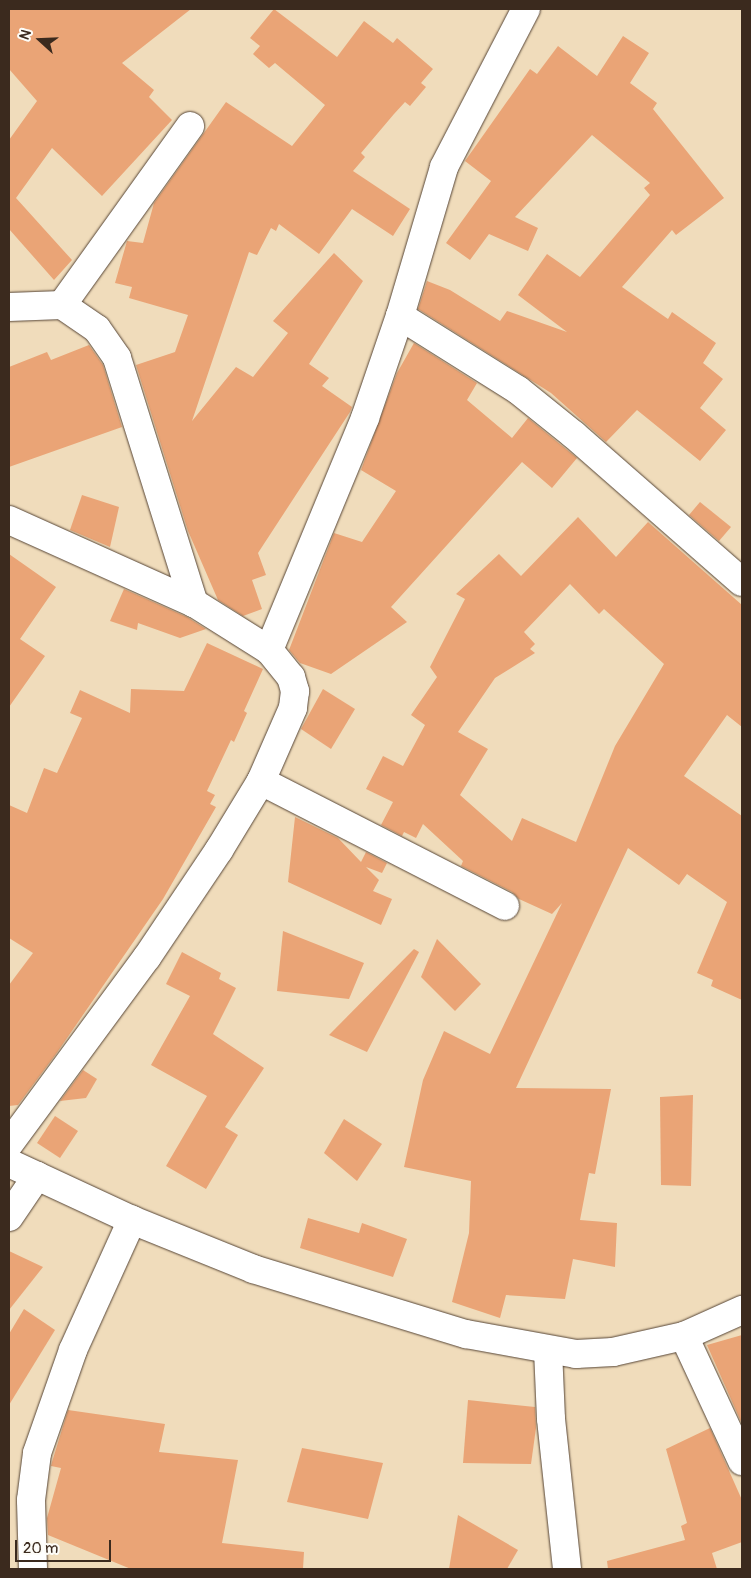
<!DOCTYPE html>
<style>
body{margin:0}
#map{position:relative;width:751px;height:1578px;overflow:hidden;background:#f0dcbb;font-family:Pangolin,sans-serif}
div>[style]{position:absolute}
.building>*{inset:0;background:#eaa476}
.roads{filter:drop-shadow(0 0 1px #564536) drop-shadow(0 0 1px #564536)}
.minor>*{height:28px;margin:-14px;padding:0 14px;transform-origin:14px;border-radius:14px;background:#fff}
span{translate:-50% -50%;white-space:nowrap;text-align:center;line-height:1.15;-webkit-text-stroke:4px #fdfcf7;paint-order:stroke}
.frame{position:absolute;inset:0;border:10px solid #3b2a1e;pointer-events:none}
.north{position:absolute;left:15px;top:15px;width:50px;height:50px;-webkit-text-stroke:4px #fdfcf7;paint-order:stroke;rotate:290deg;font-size:14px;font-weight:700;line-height:20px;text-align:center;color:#3b2a1e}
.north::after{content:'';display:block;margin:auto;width:18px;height:22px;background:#3b2a1e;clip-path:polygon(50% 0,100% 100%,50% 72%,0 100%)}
.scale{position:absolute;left:15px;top:1540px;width:96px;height:22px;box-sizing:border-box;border:2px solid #3b2a1e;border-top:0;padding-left:6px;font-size:15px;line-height:18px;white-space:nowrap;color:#3b2a1e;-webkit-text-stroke:4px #fdfcf7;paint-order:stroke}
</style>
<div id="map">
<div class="building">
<i style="clip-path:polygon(9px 9px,191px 9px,122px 63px,154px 90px,149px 97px,172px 120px,102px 196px,52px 148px,16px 198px,72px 260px,54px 280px,9px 229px,9px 140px,37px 101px,9px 69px)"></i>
<i style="clip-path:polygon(274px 9px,337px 57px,364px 21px,393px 43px,397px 38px,433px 69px,421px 83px,426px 87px,410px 106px,405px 102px,394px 114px,361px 153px,365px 157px,353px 171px,410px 209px,393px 236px,352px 209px,319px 254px,279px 224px,276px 231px,271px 228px,257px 255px,249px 252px,192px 421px,236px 367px,253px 377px,288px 333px,273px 321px,334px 253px,363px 281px,309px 364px,329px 378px,322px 386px,352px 407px,350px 412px,258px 553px,266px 575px,252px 580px,262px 609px,243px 616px,218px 600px,188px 531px,136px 365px,175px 352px,188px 315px,129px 298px,132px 287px,115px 283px,127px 241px,143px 243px,154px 203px,226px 102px,292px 146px,325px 105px,275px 63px,269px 68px,253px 54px,260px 46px,250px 38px)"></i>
<i style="clip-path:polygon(623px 36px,649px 53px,630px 83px,657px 103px,653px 109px,724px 198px,676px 235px,672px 230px,622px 287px,668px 319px,672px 312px,716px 343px,703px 363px,723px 379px,700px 408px,726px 430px,700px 461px,637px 410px,606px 442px,551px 393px,418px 309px,427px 281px,450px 290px,500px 321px,507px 311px,567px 332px,518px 295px,547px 254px,580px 277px,650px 195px,644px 188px,650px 183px,592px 135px,515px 217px,538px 228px,528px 251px,489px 234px,470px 260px,446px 243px,491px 181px,465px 161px,530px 69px,537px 74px,558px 46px,597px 76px)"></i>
<i style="clip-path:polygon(414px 343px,477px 383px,467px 400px,512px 438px,528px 418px,577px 458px,552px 488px,522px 462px,391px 607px,407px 622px,331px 674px,300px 663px,289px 650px,334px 533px,362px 542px,396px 491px,361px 470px,397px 373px)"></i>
<i style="clip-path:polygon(89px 345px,103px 365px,122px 427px,9px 467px,9px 367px,47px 352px,51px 360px)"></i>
<i style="clip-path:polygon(82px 495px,119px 507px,110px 547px,70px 530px)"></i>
<i style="clip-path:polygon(700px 502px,731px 527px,719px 541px,689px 515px)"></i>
<i style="clip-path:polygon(evenodd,578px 517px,616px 557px,648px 522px,742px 605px,742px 727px,727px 715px,684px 776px,742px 816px,742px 1000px,711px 986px,713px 980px,697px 973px,727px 902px,687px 874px,679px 885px,628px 848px,516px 1088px,611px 1089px,595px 1174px,589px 1173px,580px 1220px,617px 1223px,615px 1267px,573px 1259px,565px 1299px,506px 1295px,500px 1318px,452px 1302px,469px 1233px,471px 1181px,404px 1167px,423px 1080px,444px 1031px,490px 1054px,562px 903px,552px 914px,519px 899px,512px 892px,461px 866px,463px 861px,423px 824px,416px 838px,404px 832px,402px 836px,381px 825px,393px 802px,366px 789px,383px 756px,403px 766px,425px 725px,411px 715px,437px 677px,430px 667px,465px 599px,456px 594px,499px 554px,521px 576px,578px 517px,570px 584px,599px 614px,604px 609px,664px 664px,615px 746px,576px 842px,522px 818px,512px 841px,460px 795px,488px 749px,458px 732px,495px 678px,535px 653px,530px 649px,535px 644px,524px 632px,570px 584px)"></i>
<i style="clip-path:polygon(9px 554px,56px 587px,20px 639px,45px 656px,9px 707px)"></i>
<i style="clip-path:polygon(124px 589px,187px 617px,206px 629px,180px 638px,138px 623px,137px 630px,110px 621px)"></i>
<i style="clip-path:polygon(207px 643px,263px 669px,244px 711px,247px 713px,234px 742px,231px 740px,207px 791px,215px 795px,210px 804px,216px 807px,163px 899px,56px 1054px,18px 1105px,9px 1106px,9px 985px,33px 953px,9px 938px,9px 805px,27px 813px,44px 768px,57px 773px,82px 718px,70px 713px,80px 690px,130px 713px,131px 689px,184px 691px)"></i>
<i style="clip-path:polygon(323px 689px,355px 709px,331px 749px,301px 729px)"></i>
<i style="clip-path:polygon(295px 817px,338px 838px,361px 862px,366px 852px,387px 863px,382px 873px,366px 867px,379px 880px,373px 891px,392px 899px,381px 925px,288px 882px)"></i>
<i style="clip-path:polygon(283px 931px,364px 963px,349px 999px,277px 991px)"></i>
<i style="clip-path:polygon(437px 939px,481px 984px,455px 1011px,421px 977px)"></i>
<i style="clip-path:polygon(414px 949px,419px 952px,367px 1052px,329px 1035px)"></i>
<i style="clip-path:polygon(182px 952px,221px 973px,219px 979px,236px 988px,213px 1034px,264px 1068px,225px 1127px,238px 1135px,206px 1189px,166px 1166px,207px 1096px,151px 1065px,190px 996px,166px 984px)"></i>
<i style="clip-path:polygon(83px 1070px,97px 1079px,86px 1098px,60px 1101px)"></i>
<i style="clip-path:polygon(693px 1095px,691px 1186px,661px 1185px,660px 1097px)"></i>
<i style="clip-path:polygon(55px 1116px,78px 1131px,60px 1158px,37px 1143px)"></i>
<i style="clip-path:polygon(344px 1119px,382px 1144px,357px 1181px,324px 1153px)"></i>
<i style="clip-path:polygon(308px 1218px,359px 1233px,362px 1223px,407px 1239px,393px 1277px,300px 1248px)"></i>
<i style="clip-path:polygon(9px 1251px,43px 1267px,9px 1310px)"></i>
<i style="clip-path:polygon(24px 1309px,55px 1330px,9px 1405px,9px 1334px)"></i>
<i style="clip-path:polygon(742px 1335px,742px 1424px,707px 1345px)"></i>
<i style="clip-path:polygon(468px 1400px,535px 1407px,536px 1428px,531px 1464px,463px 1463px)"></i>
<i style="clip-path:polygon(68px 1410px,165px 1424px,159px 1452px,238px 1460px,222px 1543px,304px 1552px,303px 1569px,131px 1569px,48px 1535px,47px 1518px,61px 1468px,51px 1466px,52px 1462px)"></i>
<i style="clip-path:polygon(710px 1428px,742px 1500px,742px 1542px,712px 1553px,717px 1569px,608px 1569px,607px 1561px,685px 1540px,681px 1526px,687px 1523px,666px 1449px)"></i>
<i style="clip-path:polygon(302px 1448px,383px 1463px,368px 1519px,287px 1502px)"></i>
<i style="clip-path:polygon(458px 1515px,518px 1550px,507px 1569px,449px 1569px)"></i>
</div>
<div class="roads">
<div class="minor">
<i style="left:62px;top:305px;width:42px;rotate:34.4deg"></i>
<i style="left:97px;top:329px;width:35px;rotate:55deg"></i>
<i style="left:117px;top:358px;width:257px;rotate:72.6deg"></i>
<i style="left:9px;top:307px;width:53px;rotate:-2.2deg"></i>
<i style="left:62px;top:305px;width:220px;rotate:-54.4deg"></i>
<i style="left:400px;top:316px;width:139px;rotate:32.1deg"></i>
<i style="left:518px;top:390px;width:72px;rotate:38.8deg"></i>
<i style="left:574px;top:435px;width:223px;rotate:41.2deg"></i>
<i style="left:9px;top:520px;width:203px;rotate:24.2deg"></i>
<i style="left:194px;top:603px;width:89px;rotate:32.1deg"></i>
<i style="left:269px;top:650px;width:35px;rotate:51deg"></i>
<i style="left:291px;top:677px;width:15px;rotate:74deg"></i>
<i style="left:295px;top:691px;width:17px;rotate:97deg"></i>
<i style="left:293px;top:708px;width:80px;rotate:113.7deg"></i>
<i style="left:261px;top:781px;width:81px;rotate:121.3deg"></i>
<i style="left:219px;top:850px;width:129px;rotate:123.9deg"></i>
<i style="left:147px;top:957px;width:232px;rotate:126.4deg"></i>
<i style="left:269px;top:650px;width:251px;rotate:-67.5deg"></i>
<i style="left:365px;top:418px;width:108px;rotate:-71.1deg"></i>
<i style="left:400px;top:316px;width:155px;rotate:-73.5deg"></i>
<i style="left:444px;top:167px;width:178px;rotate:-62.6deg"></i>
<i style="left:261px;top:781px;width:274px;rotate:27.1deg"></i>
<i style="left:9px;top:1163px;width:136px;rotate:24.9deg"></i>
<i style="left:132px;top:1220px;width:131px;rotate:22deg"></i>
<i style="left:253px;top:1269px;width:223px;rotate:17deg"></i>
<i style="left:466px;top:1334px;width:112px;rotate:10.3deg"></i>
<i style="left:576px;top:1354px;width:37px;rotate:-3deg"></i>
<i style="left:613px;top:1352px;width:73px;rotate:-12.7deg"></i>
<i style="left:684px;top:1336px;width:64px;rotate:-24.1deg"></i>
<i style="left:9px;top:1217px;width:50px;rotate:-55.7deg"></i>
<i style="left:684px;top:1336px;width:138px;rotate:65.1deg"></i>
<i style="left:548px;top:1350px;width:69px;rotate:87.5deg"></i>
<i style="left:551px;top:1419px;width:151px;rotate:83.9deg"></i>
<i style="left:33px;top:1569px;width:69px;rotate:-91.7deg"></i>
<i style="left:31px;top:1500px;width:47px;rotate:-82.7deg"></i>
<i style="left:37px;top:1453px;width:109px;rotate:-70.7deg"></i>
<i style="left:73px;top:1350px;width:143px;rotate:-65.6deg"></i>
</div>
</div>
<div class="frame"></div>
<div class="north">N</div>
<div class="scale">20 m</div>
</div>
